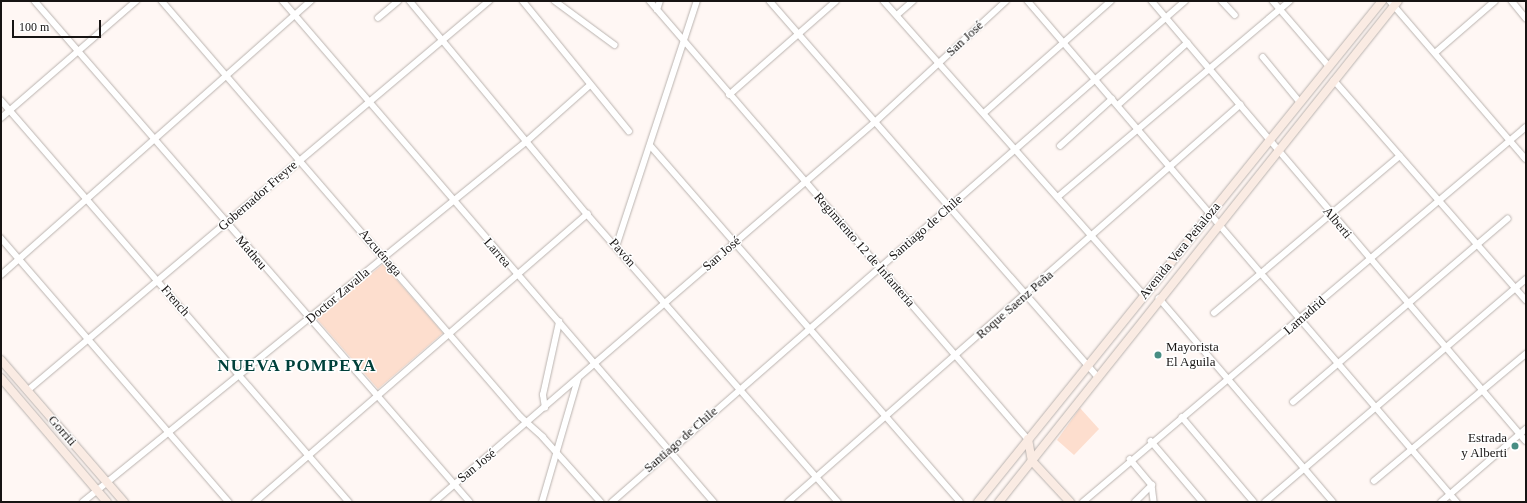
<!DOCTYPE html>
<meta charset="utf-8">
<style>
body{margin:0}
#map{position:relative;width:1527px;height:503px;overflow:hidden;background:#fff7f4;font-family:Georgia,serif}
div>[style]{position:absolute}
.green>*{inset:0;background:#fddece}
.roads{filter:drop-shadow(0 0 1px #bab3af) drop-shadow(0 0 1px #bab3af)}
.street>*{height:5.5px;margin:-2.75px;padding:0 2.75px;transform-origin:2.75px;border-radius:2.75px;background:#fff}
.secondary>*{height:8px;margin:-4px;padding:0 4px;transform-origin:4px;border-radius:4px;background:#faebe3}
.dots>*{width:11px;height:11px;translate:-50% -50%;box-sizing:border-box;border:2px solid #fff;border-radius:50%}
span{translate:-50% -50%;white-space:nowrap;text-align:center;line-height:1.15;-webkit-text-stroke:3px #fff;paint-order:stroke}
.street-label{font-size:13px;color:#171413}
.poi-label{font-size:13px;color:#171413}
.left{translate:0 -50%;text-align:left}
.right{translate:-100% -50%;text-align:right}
.district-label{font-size:17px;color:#00403a;font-weight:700;letter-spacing:1px}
.frame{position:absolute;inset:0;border:2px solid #171413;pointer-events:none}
.scale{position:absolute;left:12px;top:20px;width:89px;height:18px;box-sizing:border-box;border:2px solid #171413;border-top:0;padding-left:5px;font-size:12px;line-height:14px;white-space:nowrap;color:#171413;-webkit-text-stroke:3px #fff;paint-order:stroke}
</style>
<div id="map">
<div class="green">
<i style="clip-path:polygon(383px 264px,443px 333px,378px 389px,317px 319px)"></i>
<i style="clip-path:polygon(1080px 408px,1099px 429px,1074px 455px,1057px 440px)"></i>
</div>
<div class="roads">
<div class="street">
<i style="left:35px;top:1px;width:663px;rotate:49.03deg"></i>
<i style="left:162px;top:1px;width:549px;rotate:49.21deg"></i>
<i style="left:521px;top:417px;width:30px;rotate:42deg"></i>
<i style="left:543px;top:437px;width:87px;rotate:48.3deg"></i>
<i style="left:283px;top:1px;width:661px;rotate:49.3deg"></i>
<i style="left:410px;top:1px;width:277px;rotate:50.3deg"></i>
<i style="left:587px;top:214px;width:382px;rotate:48.9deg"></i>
<i style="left:523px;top:1px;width:168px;rotate:50.8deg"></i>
<i style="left:555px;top:1px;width:74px;rotate:36.3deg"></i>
<i style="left:650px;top:1px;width:579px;rotate:49.21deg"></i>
<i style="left:770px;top:1px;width:498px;rotate:48.9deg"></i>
<i style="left:884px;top:1px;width:392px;rotate:48.5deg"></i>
<i style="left:1028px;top:1px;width:660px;rotate:49.43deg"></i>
<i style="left:1152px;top:1px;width:577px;rotate:49.64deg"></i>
<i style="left:1222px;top:1px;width:19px;rotate:47deg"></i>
<i style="left:1273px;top:1px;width:86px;rotate:49.3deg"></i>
<i style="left:1390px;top:1px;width:208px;rotate:49.3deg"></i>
<i style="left:1512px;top:1px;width:22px;rotate:51deg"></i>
<i style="left:657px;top:10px;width:9px;rotate:-72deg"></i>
<i style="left:897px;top:15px;width:21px;rotate:-41deg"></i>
<i style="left:378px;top:18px;width:26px;rotate:-40deg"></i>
<i style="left:1435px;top:53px;width:79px;rotate:-40.9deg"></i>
<i style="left:1263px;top:57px;width:58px;rotate:50.6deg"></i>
<i style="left:1334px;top:80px;width:292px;rotate:48.9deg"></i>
<i style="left:729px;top:95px;width:142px;rotate:-41.3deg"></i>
<i style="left:1px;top:100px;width:532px;rotate:49.12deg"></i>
<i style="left:1118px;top:105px;width:93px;rotate:-41.9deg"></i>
<i style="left:984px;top:113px;width:169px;rotate:-41.4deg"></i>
<i style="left:1px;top:118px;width:179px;rotate:-40.9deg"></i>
<i style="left:651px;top:146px;width:471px;rotate:49deg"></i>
<i style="left:1060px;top:146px;width:70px;rotate:-42.1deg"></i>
<i style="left:1059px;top:196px;width:302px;rotate:-40.2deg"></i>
<i style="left:1px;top:238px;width:349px;rotate:49.2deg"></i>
<i style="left:616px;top:247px;width:259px;rotate:-71.8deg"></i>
<i style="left:1px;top:275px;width:414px;rotate:-41.5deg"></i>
<i style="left:1159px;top:298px;width:268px;rotate:49.5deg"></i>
<i style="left:1214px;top:313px;width:243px;rotate:-40.2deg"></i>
<i style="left:27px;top:391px;width:605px;rotate:-40.17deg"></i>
<i style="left:1293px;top:402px;width:282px;rotate:-40.5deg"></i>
<i style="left:545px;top:408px;width:13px;rotate:-99deg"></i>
<i style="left:543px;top:395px;width:75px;rotate:-77.6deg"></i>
<i style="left:1182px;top:417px;width:111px;rotate:49.7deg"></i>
<i style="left:1151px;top:441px;width:80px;rotate:49.6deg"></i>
<i style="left:1130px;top:459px;width:34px;rotate:50deg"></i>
<i style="left:1152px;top:485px;width:17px;rotate:83deg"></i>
<i style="left:1374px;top:481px;width:198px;rotate:-39.9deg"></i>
<i style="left:83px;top:502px;width:572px;rotate:-39.11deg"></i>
<i style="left:527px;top:141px;width:83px;rotate:-41.6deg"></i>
<i style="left:255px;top:502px;width:440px;rotate:-40.9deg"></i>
<i style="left:434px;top:502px;width:582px;rotate:-40.75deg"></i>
<i style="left:875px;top:122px;width:178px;rotate:-42.7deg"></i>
<i style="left:542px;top:502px;width:128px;rotate:-73.7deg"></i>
<i style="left:612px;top:502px;width:761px;rotate:-41.16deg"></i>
<i style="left:788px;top:502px;width:602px;rotate:-41.29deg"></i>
<i style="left:1083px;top:502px;width:580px;rotate:-40.25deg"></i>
<i style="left:1135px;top:502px;width:24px;rotate:-45deg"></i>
<i style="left:1265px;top:502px;width:343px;rotate:-40.5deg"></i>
<i style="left:1441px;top:502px;width:112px;rotate:-40.7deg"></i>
</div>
<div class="secondary">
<i style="left:1px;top:360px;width:188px;rotate:49.1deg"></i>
<i style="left:1px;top:378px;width:163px;rotate:49.5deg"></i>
<i style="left:1028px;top:439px;width:22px;rotate:80deg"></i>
<i style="left:1032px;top:461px;width:56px;rotate:47.2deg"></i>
<i style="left:978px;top:502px;width:644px;rotate:-51.12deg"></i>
<i style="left:999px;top:502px;width:640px;rotate:-51.47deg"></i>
</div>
</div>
<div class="dots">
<i style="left:1158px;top:355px;background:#488e84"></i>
<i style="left:1515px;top:446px;background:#488e84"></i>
</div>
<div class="street-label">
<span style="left:965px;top:39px;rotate:-43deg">San José</span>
<span style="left:258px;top:196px;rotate:-41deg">Gobernador Freyre</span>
<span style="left:1337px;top:223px;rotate:50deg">Alberti</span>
<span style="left:926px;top:228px;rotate:-41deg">Santiago de Chile</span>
<span style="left:864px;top:250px;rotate:49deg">Regimiento 12 de Infantería</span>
<span style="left:1180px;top:251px;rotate:-51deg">Avenida Vera Peñaloza</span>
<span style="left:251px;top:253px;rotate:49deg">Matheu</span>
<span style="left:380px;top:253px;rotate:49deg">Azcuénaga</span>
<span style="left:497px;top:253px;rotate:49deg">Larrea</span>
<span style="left:622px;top:253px;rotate:49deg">Pavón</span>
<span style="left:722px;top:254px;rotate:-41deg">San José</span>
<span style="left:338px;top:296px;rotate:-40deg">Doctor Zavalla</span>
<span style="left:175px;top:301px;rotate:49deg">French</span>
<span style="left:1015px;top:305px;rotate:-41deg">Roque Saenz Peña</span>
<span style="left:1305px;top:316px;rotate:-41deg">Lamadrid</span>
<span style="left:62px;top:431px;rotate:49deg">Gorriti</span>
<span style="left:681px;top:440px;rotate:-41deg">Santiago de Chile</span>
<span style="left:477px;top:466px;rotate:-39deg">San José</span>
</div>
<div class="poi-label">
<span class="left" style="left:1166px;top:355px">Mayorista<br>El Aguila</span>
<span class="right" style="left:1507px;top:446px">Estrada<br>y Alberti</span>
</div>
<div class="district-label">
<span style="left:297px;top:366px">NUEVA POMPEYA</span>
</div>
<div class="frame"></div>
<div class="scale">100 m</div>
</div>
